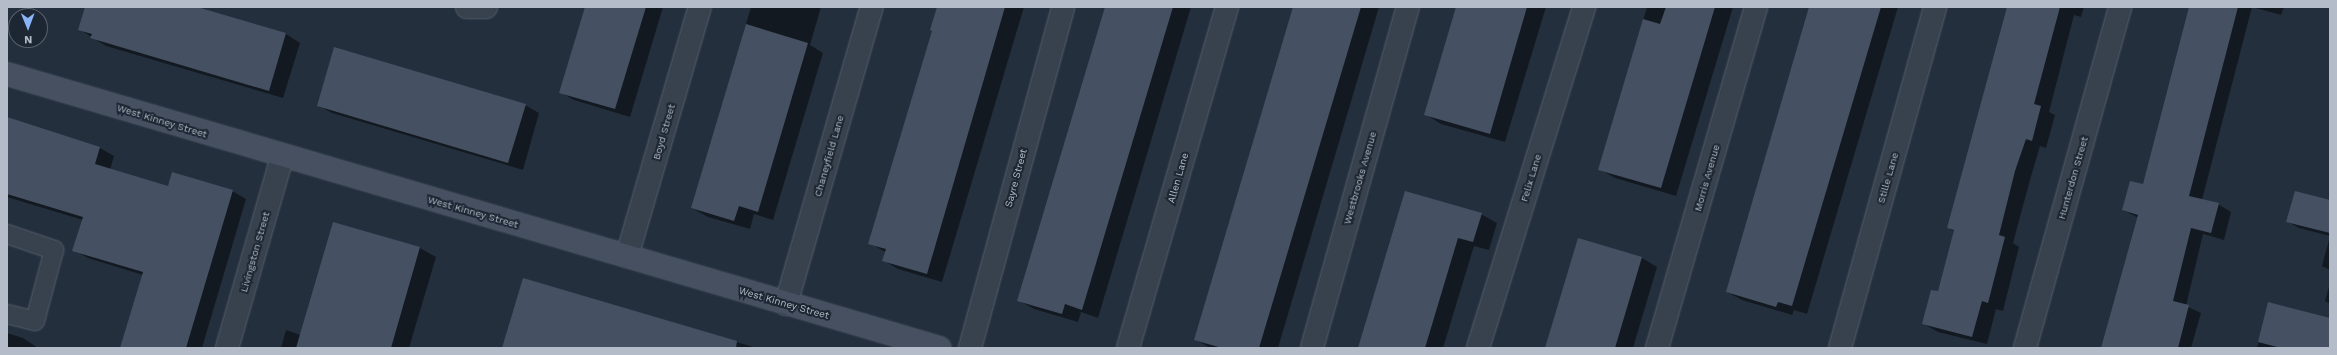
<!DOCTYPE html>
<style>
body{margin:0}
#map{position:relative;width:2337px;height:355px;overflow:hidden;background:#242f3e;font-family:"Work Sans",sans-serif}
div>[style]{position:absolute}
.shadow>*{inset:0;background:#0007}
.building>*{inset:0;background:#455162}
.roads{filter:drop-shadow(0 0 1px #565f6c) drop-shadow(0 0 1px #565f6c)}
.lane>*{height:18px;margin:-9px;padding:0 9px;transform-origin:9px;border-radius:9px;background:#38414e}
.street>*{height:22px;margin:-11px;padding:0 11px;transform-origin:11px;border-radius:11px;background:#38414e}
.secondary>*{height:22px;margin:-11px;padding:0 11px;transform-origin:11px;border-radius:11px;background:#465061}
span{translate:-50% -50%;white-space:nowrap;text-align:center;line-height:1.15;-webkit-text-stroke:4px #1d2633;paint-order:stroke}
.street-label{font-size:10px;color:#b4bcc9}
.frame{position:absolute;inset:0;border:8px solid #b4bcc9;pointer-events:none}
.north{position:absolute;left:8px;top:8px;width:40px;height:40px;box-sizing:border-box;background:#1d2633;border:1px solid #59626f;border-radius:50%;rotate:179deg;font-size:11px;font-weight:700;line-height:16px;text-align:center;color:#b4bcc9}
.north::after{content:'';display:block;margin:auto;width:14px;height:18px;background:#8ab4f8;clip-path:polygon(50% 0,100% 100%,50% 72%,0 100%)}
</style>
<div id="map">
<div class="shadow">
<i style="clip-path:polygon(86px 7px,194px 7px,286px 34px,300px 43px,283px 98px,106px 46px,79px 29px)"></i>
<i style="clip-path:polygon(586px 7px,663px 7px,630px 117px,574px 100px,560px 92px)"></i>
<i style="clip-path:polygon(751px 7px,821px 7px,810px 45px,823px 53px,773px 220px,754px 214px,750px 229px,708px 217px,692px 208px)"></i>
<i style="clip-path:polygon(938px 7px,1024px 7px,942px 282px,898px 269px,883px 260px,885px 252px,870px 243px,933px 31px)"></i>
<i style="clip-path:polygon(1106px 7px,1191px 7px,1098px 318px,1081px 312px,1078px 322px,1034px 309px,1018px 300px)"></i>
<i style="clip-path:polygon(1294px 7px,1379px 7px,1278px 348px,1210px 348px,1195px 339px)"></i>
<i style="clip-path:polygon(1457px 7px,1546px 7px,1505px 142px,1441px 124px,1425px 114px)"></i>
<i style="clip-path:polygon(1647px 7px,1733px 7px,1676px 196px,1615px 178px,1599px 169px)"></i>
<i style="clip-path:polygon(1811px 7px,1898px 7px,1807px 314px,1794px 310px,1792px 315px,1742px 300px,1727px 292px)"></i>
<i style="clip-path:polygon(2008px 7px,2084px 7px,2081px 17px,2074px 15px,2049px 112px,2055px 115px,2046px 148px,2040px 146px,2030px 180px,2013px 243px,2019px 247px,2003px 311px,1996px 309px,1987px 344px,1938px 332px,1924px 324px,1938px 292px,1954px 231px,1948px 228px)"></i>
<i style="clip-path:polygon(2190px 7px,2284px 7px,2281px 15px,2252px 7px,2202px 200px,2218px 204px,2231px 212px,2224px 240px,2203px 234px,2186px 306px,2201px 313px,2191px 348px,2103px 348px,2139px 218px,2123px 210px,2144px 185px)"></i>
<i style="clip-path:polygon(318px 105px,525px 105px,539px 113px,523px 170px,332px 113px)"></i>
<i style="clip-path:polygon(7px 119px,100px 148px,114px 156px,110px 170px,169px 187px,232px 191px,246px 199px,202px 348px,121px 348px,143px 275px,88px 258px,74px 250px,83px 220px,7px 197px)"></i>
<i style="clip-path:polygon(1406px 192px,1481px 214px,1497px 223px,1489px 250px,1474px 246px,1443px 348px,1359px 348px)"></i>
<i style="clip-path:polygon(2330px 201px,2330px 270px,2322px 266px,2330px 236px,2299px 228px,2288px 222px)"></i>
<i style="clip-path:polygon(334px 223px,420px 248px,436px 257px,409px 348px,281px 348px,286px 330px,301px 335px)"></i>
<i style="clip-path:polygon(1642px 258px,1657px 267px,1633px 348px,1546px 348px)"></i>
<i style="clip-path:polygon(524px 280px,757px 348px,503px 348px)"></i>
<i style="clip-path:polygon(2330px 283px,2330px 304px,2325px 301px)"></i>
<i style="clip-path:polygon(2269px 304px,2330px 319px,2330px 348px,2257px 348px)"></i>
<i style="clip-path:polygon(7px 333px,23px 338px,38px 348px,7px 348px)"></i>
</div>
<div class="building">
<i style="clip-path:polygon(85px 7px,197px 7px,286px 33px,269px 91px,90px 38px,92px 34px,78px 30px)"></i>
<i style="clip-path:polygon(585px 7px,646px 7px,615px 109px,559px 93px)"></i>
<i style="clip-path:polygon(937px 7px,1005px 7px,927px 274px,882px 261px,886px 249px,868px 244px,932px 31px,930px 30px)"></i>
<i style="clip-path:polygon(1105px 7px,1173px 7px,1082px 310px,1065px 304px,1062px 314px,1017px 301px)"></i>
<i style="clip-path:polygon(1293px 7px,1361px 7px,1259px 348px,1222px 348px,1194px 340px)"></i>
<i style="clip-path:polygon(1456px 7px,1527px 7px,1490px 134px,1424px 115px)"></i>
<i style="clip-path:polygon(1666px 7px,1715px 7px,1661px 188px,1598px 170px,1643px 19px,1660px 24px)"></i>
<i style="clip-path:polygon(1809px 7px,1881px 7px,1792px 306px,1778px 302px,1776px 307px,1726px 292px)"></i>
<i style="clip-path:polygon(2007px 7px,2060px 7px,2034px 104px,2041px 106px,2032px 141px,2026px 139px,2015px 171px,1999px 235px,2005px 237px,1988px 303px,1982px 301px,1972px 337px,1922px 324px,1931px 290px,1938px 291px,1954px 230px,1947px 228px)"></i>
<i style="clip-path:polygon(2189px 7px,2238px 7px,2189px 196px,2219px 203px,2211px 233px,2191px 228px,2173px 301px,2189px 305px,2178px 348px,2101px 348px,2138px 215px,2122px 210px,2130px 181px,2143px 184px)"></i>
<i style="clip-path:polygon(746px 24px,808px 43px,758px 212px,739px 206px,734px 221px,691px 208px)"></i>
<i style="clip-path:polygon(334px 47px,526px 104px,508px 163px,317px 106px)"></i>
<i style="clip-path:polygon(7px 117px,100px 147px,95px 164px,168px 186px,172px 172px,233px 190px,186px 348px,120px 348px,143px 272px,72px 251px,83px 217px,7px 194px)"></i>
<i style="clip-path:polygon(1405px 191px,1482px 213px,1473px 242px,1458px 238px,1425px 348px,1358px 348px)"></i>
<i style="clip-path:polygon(2295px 191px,2330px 200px,2330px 233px,2286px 222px)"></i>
<i style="clip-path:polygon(333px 222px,420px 247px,391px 348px,296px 348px)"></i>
<i style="clip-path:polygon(1578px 238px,1642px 257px,1615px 348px,1545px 348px)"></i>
<i style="clip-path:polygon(523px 278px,737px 341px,736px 348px,502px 348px)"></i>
<i style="clip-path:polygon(2268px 302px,2330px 318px,2330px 348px,2281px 348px,2258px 342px)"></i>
</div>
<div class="roads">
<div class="lane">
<i style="left:7px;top:234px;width:50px;rotate:18.8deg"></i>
<i style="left:54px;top:250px;width:73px;rotate:105deg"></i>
<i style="left:35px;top:321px;width:29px;rotate:-166deg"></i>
</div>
<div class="street">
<i style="left:467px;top:7px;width:19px"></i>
<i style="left:627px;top:256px;width:259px;rotate:-73.7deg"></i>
<i style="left:786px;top:304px;width:309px;rotate:-73.9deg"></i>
<i style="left:227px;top:348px;width:199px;rotate:-73.9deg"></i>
<i style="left:970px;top:348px;width:353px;rotate:-74.7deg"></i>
<i style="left:1128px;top:348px;width:355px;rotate:-73.8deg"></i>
<i style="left:1312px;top:348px;width:354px;rotate:-74.3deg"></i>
<i style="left:1478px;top:348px;width:357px;rotate:-72.7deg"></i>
<i style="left:1657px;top:348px;width:355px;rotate:-73.8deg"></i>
<i style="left:1840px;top:348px;width:354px;rotate:-74.4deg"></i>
<i style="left:2025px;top:348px;width:354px;rotate:-74.4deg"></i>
</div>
<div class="secondary">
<i style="left:7px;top:74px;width:972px;rotate:16.37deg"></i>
</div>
</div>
<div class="street-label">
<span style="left:162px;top:121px;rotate:17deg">West Kinney Street</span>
<span style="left:664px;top:132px;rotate:-74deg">Boyd Street</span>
<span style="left:829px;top:156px;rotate:-74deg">Chaneyfield Lane</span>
<span style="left:1016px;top:178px;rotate:-75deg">Sayre Street</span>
<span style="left:1178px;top:178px;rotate:-74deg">Allen Lane</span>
<span style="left:1360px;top:178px;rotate:-74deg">Westbrooks Avenue</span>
<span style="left:1531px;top:178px;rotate:-73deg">Felix Lane</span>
<span style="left:1707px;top:178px;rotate:-74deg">Morris Avenue</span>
<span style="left:1888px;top:178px;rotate:-74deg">Stille Lane</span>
<span style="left:2073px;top:178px;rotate:-74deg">Hunterdon Street</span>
<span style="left:473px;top:212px;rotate:16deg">West Kinney Street</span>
<span style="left:255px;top:252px;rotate:-74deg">Livingston Street</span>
<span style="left:784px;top:303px;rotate:16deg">West Kinney Street</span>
</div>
<div class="frame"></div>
<div class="north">N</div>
</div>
